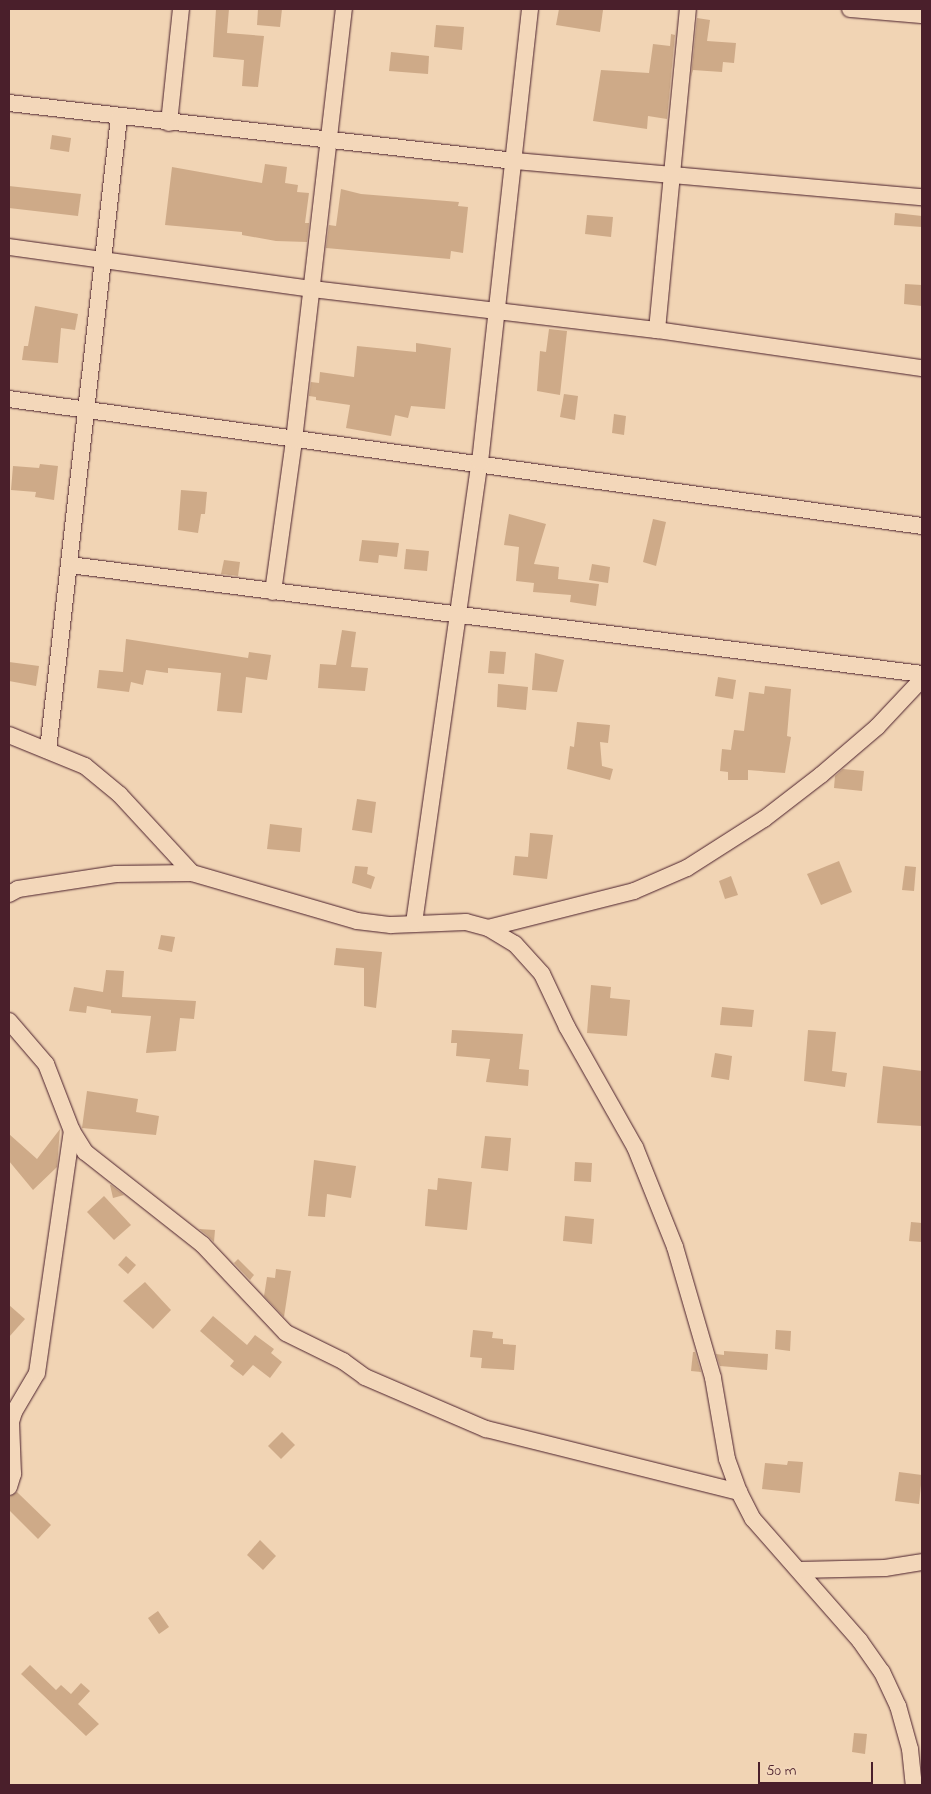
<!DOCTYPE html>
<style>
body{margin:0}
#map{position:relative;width:931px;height:1794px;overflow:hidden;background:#f1d4b4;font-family:"Indie Flower",sans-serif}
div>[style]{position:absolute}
.building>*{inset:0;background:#ceaa88}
.roads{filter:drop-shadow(0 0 1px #4a1f2b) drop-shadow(0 0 1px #4a1f2b)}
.street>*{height:16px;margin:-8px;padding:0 8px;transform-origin:8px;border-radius:8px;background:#f3d7ba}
span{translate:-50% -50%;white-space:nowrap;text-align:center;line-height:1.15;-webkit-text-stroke:4px #f3d7ba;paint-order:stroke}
.frame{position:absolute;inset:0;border:10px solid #4a1f2b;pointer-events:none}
.scale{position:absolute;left:758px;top:1762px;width:115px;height:22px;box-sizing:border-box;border:2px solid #4a1f2b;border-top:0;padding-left:6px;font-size:15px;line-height:18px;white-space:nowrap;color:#4a1f2b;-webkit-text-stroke:4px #f3d7ba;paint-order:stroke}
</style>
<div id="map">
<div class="building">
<i style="clip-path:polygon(216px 9px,229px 9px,227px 33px,264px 36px,258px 87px,242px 86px,244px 60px,213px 57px)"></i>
<i style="clip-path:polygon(258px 9px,282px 9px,280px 27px,257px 25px)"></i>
<i style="clip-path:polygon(559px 9px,603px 10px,600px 32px,556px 25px)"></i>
<i style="clip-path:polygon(697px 18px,710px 20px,707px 41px,736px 43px,734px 63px,723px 62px,722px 72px,693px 70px,691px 77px)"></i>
<i style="clip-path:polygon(436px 25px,464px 27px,462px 50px,434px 47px)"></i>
<i style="clip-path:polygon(671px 34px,675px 35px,667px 119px,648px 116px,647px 129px,593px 121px,601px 70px,649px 73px,653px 44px,670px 46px)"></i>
<i style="clip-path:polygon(391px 52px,429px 56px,428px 74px,389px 71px)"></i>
<i style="clip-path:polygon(52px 135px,71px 138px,69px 152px,50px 149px)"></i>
<i style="clip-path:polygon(265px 164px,287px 167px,285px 183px,298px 185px,297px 192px,309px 193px,305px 223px,309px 223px,307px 242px,276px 241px,242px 235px,242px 232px,165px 225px,172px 167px,262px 183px)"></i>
<i style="clip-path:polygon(9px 186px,81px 194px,78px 216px,9px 208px)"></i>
<i style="clip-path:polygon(341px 189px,361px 194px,459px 202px,458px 206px,468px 207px,463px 253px,451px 251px,450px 259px,326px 248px,329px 225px,336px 226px)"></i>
<i style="clip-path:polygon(895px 213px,922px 216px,922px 227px,894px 225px)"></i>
<i style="clip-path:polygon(587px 215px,613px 217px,611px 237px,585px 234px)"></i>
<i style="clip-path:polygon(905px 284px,922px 285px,922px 306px,904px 304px)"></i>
<i style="clip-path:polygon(35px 306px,78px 314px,75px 330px,61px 328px,58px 363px,22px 360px,24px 346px,28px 346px)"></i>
<i style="clip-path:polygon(549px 329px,567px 331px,560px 395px,537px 391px,540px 351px,546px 352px)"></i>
<i style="clip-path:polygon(416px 343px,451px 348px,445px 409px,411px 406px,408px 418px,395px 415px,391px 436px,346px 428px,350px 405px,316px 400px,316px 397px,309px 396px,311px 382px,319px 383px,320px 372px,354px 377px,357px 346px,416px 352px)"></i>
<i style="clip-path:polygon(564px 394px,578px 396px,575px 420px,560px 417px)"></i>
<i style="clip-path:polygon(614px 414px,626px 416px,624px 435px,612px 433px)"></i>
<i style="clip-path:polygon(40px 464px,58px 466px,54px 500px,35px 497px,36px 492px,11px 490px,13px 466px,39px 468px)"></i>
<i style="clip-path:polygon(181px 490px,207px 492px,205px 514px,201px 514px,198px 533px,178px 530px)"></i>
<i style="clip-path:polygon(509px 514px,546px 524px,534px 564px,559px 567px,558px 579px,599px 584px,596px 606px,570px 602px,571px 595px,533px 592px,534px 583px,516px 581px,519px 547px,504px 545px)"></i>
<i style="clip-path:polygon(653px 519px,666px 522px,656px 566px,643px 562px)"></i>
<i style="clip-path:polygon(362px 540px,399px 543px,397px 557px,379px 555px,378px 563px,359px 561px)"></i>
<i style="clip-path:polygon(406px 549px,429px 551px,427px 571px,404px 569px)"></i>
<i style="clip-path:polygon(224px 560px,240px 562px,238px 576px,221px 574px)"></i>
<i style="clip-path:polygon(592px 564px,610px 567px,608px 583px,589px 580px)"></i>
<i style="clip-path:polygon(342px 630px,356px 632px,351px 667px,368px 668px,365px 691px,318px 688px,320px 664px,336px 665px)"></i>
<i style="clip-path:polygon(126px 639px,248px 658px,249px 652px,271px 655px,267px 680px,246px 677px,242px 713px,217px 711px,221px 673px,168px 668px,168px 673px,146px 670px,143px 685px,131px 682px,129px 692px,97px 688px,99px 670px,123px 672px)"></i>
<i style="clip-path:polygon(490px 651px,506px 652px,504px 674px,488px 673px)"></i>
<i style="clip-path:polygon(535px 653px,564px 660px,557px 692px,532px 690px)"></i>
<i style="clip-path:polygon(9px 662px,39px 666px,36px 686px,9px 681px)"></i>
<i style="clip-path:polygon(718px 677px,736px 680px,733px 699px,715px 696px)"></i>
<i style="clip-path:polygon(498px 684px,528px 687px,526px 710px,497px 707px)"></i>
<i style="clip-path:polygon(765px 686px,791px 689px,787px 736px,791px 737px,785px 773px,748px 770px,748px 780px,728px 780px,728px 772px,720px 771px,722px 749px,731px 750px,734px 730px,744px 731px,749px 692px,764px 694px)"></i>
<i style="clip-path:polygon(577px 722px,610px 725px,608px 743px,600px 742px,602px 766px,613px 769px,610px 780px,567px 769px,570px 746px,574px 747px)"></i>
<i style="clip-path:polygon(843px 769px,864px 771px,862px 791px,834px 788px,835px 776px)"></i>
<i style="clip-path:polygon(357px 799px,376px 802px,372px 833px,352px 830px)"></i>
<i style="clip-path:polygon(270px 824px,302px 828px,300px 852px,267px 849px)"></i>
<i style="clip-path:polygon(530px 833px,553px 835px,547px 879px,513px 875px,515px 856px,528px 857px)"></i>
<i style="clip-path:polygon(839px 861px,852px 892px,821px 905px,807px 874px)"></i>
<i style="clip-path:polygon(355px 866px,368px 867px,367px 874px,375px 877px,371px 889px,352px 883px)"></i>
<i style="clip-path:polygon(905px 866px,916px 867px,914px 891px,902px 890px)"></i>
<i style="clip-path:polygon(731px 876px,738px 895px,725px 899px,719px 881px)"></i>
<i style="clip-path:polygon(161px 935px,175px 937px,172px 952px,158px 949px)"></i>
<i style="clip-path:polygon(336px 948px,382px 952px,376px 1008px,364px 1006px,364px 968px,334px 965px)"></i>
<i style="clip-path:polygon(106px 970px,124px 971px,122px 997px,196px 1001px,194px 1019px,180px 1018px,176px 1051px,146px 1053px,151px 1016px,111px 1013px,111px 1010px,87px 1006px,86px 1013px,69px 1011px,74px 987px,103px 992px)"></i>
<i style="clip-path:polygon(591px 985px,611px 987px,610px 998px,630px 1000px,627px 1036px,587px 1033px)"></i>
<i style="clip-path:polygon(722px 1007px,754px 1010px,752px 1027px,720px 1025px)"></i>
<i style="clip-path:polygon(452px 1030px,523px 1034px,519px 1069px,529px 1070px,528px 1086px,486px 1082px,490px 1059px,456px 1056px,457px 1043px,451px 1043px)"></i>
<i style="clip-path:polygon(808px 1030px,836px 1032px,832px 1071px,847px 1073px,845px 1087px,804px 1081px)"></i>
<i style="clip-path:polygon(715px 1053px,732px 1056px,729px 1080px,711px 1077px)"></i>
<i style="clip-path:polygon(883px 1066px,922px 1071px,922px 1126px,877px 1123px)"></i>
<i style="clip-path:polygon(87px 1091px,138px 1099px,136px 1112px,159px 1116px,156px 1135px,82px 1128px)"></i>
<i style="clip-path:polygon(60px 1129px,57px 1167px,33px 1190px,9px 1161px,9px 1134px,37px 1159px)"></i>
<i style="clip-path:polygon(485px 1136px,511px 1138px,508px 1171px,481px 1168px)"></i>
<i style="clip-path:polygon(314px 1160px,356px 1166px,351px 1198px,327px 1194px,325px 1217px,308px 1216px)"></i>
<i style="clip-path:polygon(575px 1162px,592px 1163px,591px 1182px,574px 1181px)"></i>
<i style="clip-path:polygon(438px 1178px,472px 1182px,467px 1230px,425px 1226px,428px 1189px,437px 1190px)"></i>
<i style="clip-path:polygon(110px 1185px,111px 1185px,124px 1195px,113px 1198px)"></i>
<i style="clip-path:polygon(104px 1196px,131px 1225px,114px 1240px,87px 1212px)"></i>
<i style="clip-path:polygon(565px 1216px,594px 1219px,592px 1244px,563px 1241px)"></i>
<i style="clip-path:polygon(911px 1222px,922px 1223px,922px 1242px,909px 1241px)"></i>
<i style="clip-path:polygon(199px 1229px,215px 1230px,214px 1242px,208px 1236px)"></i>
<i style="clip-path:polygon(126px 1256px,136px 1265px,128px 1274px,118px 1265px)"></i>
<i style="clip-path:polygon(238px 1259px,254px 1275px,250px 1280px,234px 1263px)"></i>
<i style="clip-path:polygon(276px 1269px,291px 1271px,284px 1317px,264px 1296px,267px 1277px,275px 1278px)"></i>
<i style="clip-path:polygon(145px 1282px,171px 1310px,153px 1329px,123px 1301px)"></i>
<i style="clip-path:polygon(9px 1305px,25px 1319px,9px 1337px)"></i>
<i style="clip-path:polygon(213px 1316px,247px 1345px,255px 1335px,274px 1349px,271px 1353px,282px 1362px,270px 1378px,253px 1365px,243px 1376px,230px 1366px,234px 1361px,200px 1331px)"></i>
<i style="clip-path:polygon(473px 1330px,493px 1332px,492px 1338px,503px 1339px,503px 1344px,516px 1345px,514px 1370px,481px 1368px,482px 1358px,470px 1357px)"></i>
<i style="clip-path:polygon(776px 1330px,791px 1331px,790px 1351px,775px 1349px)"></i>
<i style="clip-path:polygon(724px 1351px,768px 1354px,767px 1370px,720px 1366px,716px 1354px,724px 1355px)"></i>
<i style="clip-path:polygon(693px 1352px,695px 1352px,701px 1372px,691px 1371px)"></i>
<i style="clip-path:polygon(282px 1432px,295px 1445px,281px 1459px,268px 1446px)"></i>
<i style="clip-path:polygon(788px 1461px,803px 1462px,800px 1493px,762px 1489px,765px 1463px,787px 1465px)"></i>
<i style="clip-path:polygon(899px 1472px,922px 1475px,919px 1504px,895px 1501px)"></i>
<i style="clip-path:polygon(17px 1492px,51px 1525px,38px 1539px,9px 1510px,9px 1497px)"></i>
<i style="clip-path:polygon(260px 1540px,276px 1556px,263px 1570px,247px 1555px)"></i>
<i style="clip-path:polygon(158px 1611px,169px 1627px,159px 1634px,148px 1618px)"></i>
<i style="clip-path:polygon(30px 1665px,56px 1690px,61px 1685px,71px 1694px,81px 1683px,90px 1691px,78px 1704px,99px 1724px,86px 1736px,21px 1674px)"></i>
<i style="clip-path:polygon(854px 1733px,867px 1734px,865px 1754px,852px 1752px)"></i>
</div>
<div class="roads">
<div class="street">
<i style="left:850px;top:9px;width:72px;rotate:4.8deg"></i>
<i style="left:9px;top:103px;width:509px;rotate:6.54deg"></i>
<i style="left:515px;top:161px;width:409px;rotate:5.1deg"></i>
<i style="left:169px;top:123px;width:115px;rotate:-84deg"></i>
<i style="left:9px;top:247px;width:306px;rotate:7.9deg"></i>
<i style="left:312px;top:289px;width:347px;rotate:6.8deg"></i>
<i style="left:657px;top:330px;width:268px;rotate:8.2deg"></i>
<i style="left:657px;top:330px;width:322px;rotate:-84.5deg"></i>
<i style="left:9px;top:399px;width:922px;rotate:7.92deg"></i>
<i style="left:70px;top:565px;width:859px;rotate:7.29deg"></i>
<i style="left:273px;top:592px;width:153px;rotate:-82.1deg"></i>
<i style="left:294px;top:440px;width:434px;rotate:-83.4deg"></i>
<i style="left:9px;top:735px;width:82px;rotate:22.2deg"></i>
<i style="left:85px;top:766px;width:45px;rotate:39.6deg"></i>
<i style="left:120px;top:795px;width:106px;rotate:47.3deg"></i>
<i style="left:48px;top:750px;width:637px;rotate:-83.6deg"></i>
<i style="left:9px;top:894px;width:10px;rotate:-29deg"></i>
<i style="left:18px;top:889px;width:99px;rotate:-8.7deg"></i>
<i style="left:116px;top:874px;width:76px;rotate:-0.8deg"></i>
<i style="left:192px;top:873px;width:172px;rotate:16.2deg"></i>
<i style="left:357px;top:921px;width:34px;rotate:7deg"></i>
<i style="left:391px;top:925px;width:75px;rotate:-2.3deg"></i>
<i style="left:466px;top:922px;width:23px;rotate:15deg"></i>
<i style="left:488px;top:928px;width:31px;rotate:31deg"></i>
<i style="left:515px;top:944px;width:40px;rotate:48deg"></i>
<i style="left:542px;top:974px;width:59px;rotate:64.7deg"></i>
<i style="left:567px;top:1027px;width:138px;rotate:60.5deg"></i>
<i style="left:635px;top:1147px;width:108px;rotate:68.2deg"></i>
<i style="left:675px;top:1247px;width:136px;rotate:73.8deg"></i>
<i style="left:713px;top:1378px;width:82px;rotate:80.2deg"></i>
<i style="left:727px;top:1459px;width:35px;rotate:70deg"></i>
<i style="left:739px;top:1492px;width:30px;rotate:63deg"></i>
<i style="left:753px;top:1519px;width:162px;rotate:48.7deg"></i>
<i style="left:860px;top:1641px;width:38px;rotate:55deg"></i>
<i style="left:882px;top:1672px;width:38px;rotate:65deg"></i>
<i style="left:898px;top:1706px;width:45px;rotate:74.4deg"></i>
<i style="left:910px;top:1749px;width:36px;rotate:84deg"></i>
<i style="left:414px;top:923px;width:466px;rotate:-81.9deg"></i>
<i style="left:480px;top:462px;width:456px;rotate:-83.7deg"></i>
<i style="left:488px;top:928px;width:151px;rotate:-14.2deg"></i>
<i style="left:634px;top:891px;width:58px;rotate:-23.5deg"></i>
<i style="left:687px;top:868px;width:91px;rotate:-32.5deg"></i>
<i style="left:764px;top:819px;width:72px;rotate:-37.7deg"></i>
<i style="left:821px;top:775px;width:74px;rotate:-40.6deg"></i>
<i style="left:877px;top:727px;width:66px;rotate:-46.8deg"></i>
<i style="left:9px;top:1021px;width:57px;rotate:49.3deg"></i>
<i style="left:46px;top:1064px;width:72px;rotate:68.8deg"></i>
<i style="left:72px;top:1131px;width:25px;rotate:58deg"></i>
<i style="left:85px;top:1152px;width:149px;rotate:38.2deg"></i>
<i style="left:202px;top:1244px;width:122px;rotate:46.7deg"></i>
<i style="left:286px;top:1333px;width:64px;rotate:26.2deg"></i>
<i style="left:343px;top:1361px;width:27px;rotate:36deg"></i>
<i style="left:365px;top:1377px;width:132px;rotate:23.3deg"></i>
<i style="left:486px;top:1429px;width:261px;rotate:14deg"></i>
<i style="left:9px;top:1487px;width:14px;rotate:-73deg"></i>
<i style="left:13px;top:1474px;width:52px;rotate:-92.2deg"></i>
<i style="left:11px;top:1422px;width:10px;rotate:-73deg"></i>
<i style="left:14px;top:1412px;width:45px;rotate:-59.5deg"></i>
<i style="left:37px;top:1373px;width:245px;rotate:-81.8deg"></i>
<i style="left:799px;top:1570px;width:86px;rotate:-1.3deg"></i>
<i style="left:885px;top:1568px;width:37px;rotate:-9deg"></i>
</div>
</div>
<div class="frame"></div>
<div class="scale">50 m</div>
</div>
